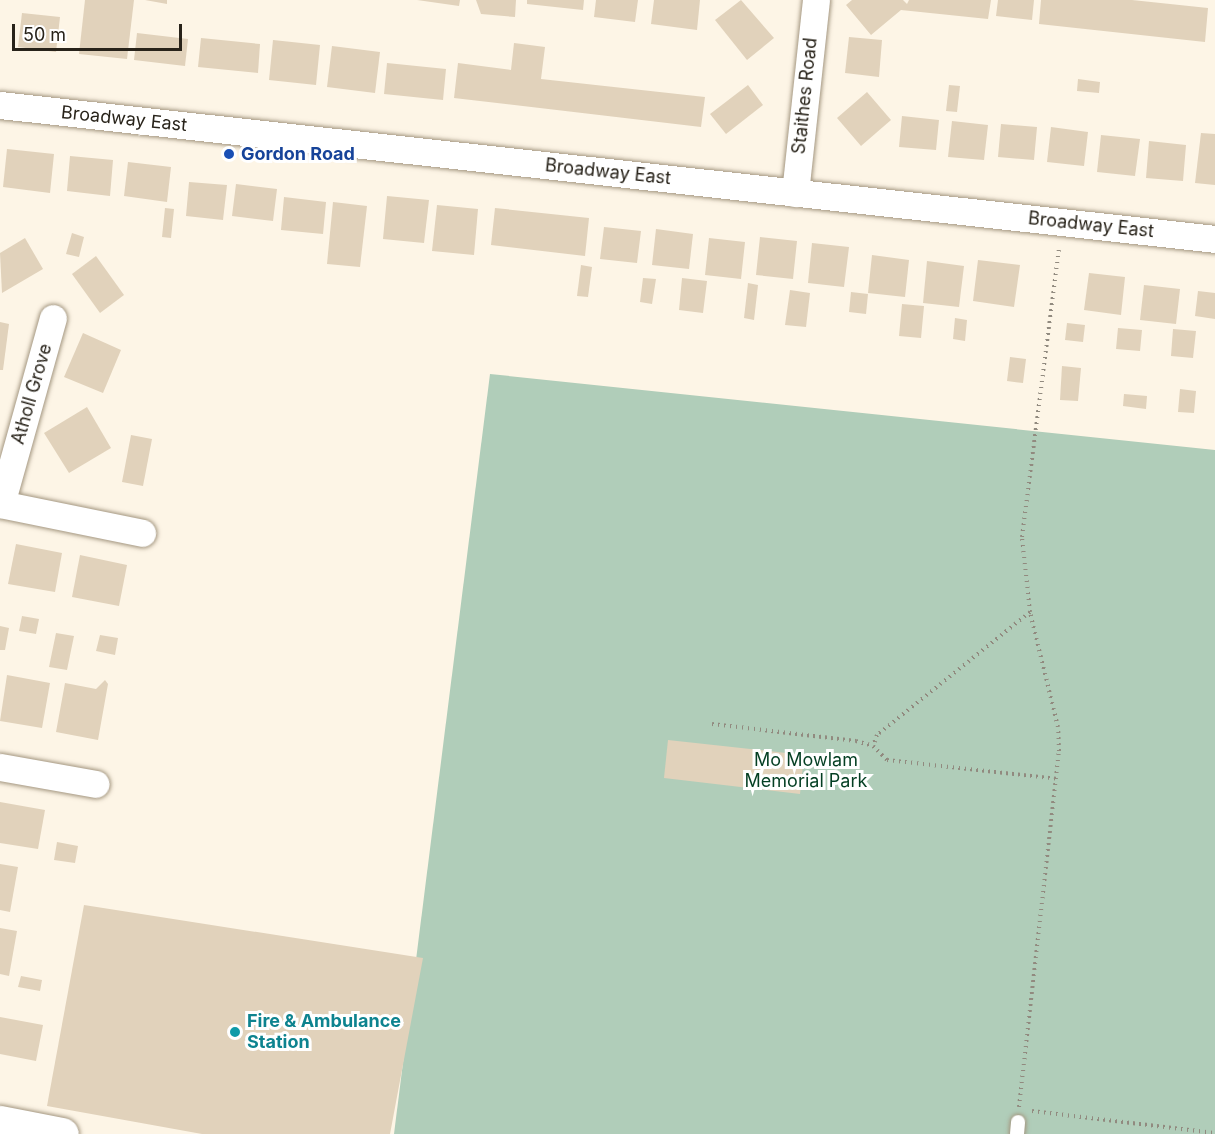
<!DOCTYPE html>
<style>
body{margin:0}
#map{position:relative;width:1215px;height:1134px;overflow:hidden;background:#fdf5e6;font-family:Inter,sans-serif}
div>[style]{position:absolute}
.green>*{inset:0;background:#b0cdb9}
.building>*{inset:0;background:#e1d2bb}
.path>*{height:4px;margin-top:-2px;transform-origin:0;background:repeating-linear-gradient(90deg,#918a7f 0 1.5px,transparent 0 6px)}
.roads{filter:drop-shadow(0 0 2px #a49781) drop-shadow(0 0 2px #a49781)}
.service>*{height:14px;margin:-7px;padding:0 7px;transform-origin:7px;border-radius:7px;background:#fff}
.minor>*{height:27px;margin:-13.5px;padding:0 13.5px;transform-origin:13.5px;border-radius:13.5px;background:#fff}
.primary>*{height:33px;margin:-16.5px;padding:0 16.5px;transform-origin:16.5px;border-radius:16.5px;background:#fff}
.dots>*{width:16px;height:16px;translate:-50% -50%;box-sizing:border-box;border:3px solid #fff;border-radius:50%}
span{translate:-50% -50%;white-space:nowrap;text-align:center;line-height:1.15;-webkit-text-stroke:6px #fff;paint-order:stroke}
.street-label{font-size:18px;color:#28231a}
.transit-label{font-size:18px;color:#164399;font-weight:700}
.left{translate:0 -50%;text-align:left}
.park-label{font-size:18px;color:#043f23}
.culture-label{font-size:18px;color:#0d838f;font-weight:700}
.scale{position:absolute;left:12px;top:24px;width:170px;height:27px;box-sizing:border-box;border:3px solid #28231a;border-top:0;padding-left:8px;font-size:18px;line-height:21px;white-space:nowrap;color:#28231a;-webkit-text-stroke:4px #fff;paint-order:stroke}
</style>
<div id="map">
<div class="green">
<i style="clip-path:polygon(490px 374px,1215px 450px,1215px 1134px,394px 1134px)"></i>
</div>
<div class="building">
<i style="clip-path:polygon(85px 0,134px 0,127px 59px,79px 54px)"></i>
<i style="clip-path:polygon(145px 0,167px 0,167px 4px)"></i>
<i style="clip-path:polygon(417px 0,460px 0,459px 6px)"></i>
<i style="clip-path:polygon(476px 0,516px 0,515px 17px,481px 14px)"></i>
<i style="clip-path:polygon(527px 0,584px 0,583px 10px,527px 4px)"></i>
<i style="clip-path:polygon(596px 0,638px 0,635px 22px,594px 17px)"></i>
<i style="clip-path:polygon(654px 0,700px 0,697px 30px,651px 24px)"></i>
<i style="clip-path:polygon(741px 0,774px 38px,747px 60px,715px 20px)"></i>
<i style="clip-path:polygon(852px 0,903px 0,907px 4px,909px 0,991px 0,988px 19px,901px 10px,871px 35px,846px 5px)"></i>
<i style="clip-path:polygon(998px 0,1034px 0,1032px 20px,996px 16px)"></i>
<i style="clip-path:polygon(1041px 0,1132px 0,1208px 8px,1205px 42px,1039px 24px)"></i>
<i style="clip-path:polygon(22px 13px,60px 17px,56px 52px,18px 47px)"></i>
<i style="clip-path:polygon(137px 33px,188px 39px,185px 66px,134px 60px)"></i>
<i style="clip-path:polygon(849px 37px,882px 40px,879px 77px,845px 73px)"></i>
<i style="clip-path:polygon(201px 38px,260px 44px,258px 73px,198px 67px)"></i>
<i style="clip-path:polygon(273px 40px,320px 45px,316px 85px,269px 80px)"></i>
<i style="clip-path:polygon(514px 43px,545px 47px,541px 79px,705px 97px,701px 127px,454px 98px,458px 63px,511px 70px)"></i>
<i style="clip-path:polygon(332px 46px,380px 52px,375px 93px,327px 87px)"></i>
<i style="clip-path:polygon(387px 63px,446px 69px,443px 100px,384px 94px)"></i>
<i style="clip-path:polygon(1078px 79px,1100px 82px,1099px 93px,1077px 91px)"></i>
<i style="clip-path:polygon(748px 85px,763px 105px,726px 134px,710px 114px)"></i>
<i style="clip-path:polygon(949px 85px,960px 86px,957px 112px,946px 111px)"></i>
<i style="clip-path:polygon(867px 92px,891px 120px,861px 146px,837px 118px)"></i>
<i style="clip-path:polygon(902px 116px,939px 120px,936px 150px,899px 147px)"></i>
<i style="clip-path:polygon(952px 121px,988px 125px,984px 160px,948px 157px)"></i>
<i style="clip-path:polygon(1001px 124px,1037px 127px,1034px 160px,998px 157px)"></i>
<i style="clip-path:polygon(1051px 127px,1088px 132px,1084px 166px,1047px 162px)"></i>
<i style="clip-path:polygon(1201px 133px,1215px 134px,1215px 185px,1195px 183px)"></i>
<i style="clip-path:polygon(1101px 135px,1140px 139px,1135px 176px,1097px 172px)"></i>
<i style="clip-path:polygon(1149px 141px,1186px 145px,1183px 181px,1146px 178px)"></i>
<i style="clip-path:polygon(7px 149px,54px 154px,50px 193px,3px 187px)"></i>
<i style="clip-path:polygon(70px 156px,113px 160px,110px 196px,67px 191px)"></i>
<i style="clip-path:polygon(128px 162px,171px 167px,167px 202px,124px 196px)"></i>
<i style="clip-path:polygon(189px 182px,227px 185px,223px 220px,186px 216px)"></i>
<i style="clip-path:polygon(236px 184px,277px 189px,273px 221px,232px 216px)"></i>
<i style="clip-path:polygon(387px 196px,429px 200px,424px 243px,383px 239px)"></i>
<i style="clip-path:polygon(284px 197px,326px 202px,323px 234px,281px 230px)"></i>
<i style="clip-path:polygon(333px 202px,367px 206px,360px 267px,327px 264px)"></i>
<i style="clip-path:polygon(437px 205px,478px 209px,474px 255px,432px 251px)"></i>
<i style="clip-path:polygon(165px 208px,174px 209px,171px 238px,162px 237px)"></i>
<i style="clip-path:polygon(495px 208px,589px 218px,585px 256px,491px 245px)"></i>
<i style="clip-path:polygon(604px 227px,641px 231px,637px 263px,600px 259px)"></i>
<i style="clip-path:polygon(656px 229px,693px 234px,689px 269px,652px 265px)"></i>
<i style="clip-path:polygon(72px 233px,84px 237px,79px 257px,66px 254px)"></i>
<i style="clip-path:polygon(760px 237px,797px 241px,793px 279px,756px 275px)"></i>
<i style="clip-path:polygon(25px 238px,43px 269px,2px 293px,0 253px)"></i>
<i style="clip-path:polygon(709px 238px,745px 242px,741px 279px,705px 275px)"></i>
<i style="clip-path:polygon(812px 243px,849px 247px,844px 287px,808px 283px)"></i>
<i style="clip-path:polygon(872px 255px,909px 260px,905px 297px,868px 293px)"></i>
<i style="clip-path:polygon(96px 256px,124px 295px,100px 313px,72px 274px)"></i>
<i style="clip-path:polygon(978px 260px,1020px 265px,1014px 307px,973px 301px)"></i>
<i style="clip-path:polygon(927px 261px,964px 266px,959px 307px,923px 303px)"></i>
<i style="clip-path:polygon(581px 265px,592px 267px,588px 297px,577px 296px)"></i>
<i style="clip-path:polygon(1089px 273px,1125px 277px,1121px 315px,1084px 310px)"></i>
<i style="clip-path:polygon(643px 278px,656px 279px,652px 304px,640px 302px)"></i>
<i style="clip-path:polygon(682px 278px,707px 281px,703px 313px,679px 310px)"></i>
<i style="clip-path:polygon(748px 283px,758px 285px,754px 320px,744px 318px)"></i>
<i style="clip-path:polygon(1144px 285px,1180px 289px,1176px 324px,1140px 320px)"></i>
<i style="clip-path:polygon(790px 290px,810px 293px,806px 327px,785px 325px)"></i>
<i style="clip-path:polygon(1198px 291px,1215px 293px,1215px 319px,1195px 316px)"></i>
<i style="clip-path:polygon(851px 292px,868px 294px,866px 314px,849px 312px)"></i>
<i style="clip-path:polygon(902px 304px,924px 306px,921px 338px,899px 336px)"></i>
<i style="clip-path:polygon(955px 318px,967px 320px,965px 341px,953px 339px)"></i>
<i style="clip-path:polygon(0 322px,9px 324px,3px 370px,0 370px)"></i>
<i style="clip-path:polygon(1067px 323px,1085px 325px,1083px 342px,1065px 340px)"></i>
<i style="clip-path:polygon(1118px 328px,1142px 330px,1140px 351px,1116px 349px)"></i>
<i style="clip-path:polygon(1173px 329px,1196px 331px,1193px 358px,1171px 356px)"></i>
<i style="clip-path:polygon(83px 333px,121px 350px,103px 393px,64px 377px)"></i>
<i style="clip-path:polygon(1010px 357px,1026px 359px,1023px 383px,1007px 381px)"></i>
<i style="clip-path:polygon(1062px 366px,1081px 368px,1078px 401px,1060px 400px)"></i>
<i style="clip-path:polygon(1180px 389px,1196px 391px,1194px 413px,1178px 412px)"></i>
<i style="clip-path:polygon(1124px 394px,1147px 396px,1146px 409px,1123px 406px)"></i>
<i style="clip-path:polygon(87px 407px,111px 448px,69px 473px,44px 433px)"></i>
<i style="clip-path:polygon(131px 435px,152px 439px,143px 486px,122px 482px)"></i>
<i style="clip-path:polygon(16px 544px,62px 553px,55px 592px,8px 584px)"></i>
<i style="clip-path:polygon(80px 555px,127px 565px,119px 606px,72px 597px)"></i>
<i style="clip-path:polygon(22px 616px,39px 619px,36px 634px,19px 631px)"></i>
<i style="clip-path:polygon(0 626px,9px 628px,5px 650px,0 650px)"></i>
<i style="clip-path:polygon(56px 633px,74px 636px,67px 670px,49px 667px)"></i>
<i style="clip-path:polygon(100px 635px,118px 638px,115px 655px,96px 651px)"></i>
<i style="clip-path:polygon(7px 675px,50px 683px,42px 728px,0 721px)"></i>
<i style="clip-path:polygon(105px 680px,108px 684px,98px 740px,56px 732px,65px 683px,96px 689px)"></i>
<i style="clip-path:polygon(668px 740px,804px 755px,800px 794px,664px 778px)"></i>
<i style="clip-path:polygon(0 802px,45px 810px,38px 849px,0 843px)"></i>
<i style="clip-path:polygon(57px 842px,78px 846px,75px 863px,54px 860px)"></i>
<i style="clip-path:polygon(0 864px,18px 867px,10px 912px,0 910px)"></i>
<i style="clip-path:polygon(84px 905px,423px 958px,390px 1134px,202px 1134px,47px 1106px)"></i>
<i style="clip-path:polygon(0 928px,17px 931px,9px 976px,0 974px)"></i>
<i style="clip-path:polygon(21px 976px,42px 980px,40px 991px,18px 987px)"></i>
<i style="clip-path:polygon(0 1017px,43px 1025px,36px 1061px,0 1054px)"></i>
</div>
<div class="path">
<i style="left:1030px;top:612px;width:196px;rotate:141.2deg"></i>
<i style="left:877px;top:735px;width:12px;rotate:110deg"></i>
<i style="left:873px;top:746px;width:20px;rotate:45deg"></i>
<i style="left:887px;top:760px;width:172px;rotate:6.3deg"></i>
<i style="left:712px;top:724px;width:145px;rotate:6.7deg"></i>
<i style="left:856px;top:741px;width:18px;rotate:16deg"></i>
<i style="left:1019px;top:1107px;width:358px;rotate:-83.6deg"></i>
<i style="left:1059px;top:751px;width:24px;rotate:-92deg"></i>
<i style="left:1058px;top:727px;width:118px;rotate:-103.7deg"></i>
<i style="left:1030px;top:612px;width:75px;rotate:-96.1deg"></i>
<i style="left:1022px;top:537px;width:292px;rotate:-82.7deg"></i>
<i style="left:1032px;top:1111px;width:184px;rotate:6.9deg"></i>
</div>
<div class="roads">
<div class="service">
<i style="left:1017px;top:1134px;width:12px;rotate:-85deg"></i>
</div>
<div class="minor">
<i style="left:0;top:105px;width:1222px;rotate:6.29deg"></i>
<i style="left:795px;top:193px;width:194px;rotate:-83.8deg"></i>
<i style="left:0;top:504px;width:145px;rotate:11.5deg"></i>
<i style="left:1px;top:504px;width:193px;rotate:-74.4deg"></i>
<i style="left:0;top:767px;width:97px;rotate:10deg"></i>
</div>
<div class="primary">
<i style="left:0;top:1122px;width:63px;rotate:11deg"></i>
</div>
</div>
<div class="dots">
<i style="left:229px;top:154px;background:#1a4fb4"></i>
<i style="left:235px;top:1032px;background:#0f9aa8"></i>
</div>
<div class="street-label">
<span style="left:805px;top:96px;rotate:-84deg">Staithes Road</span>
<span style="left:124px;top:119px;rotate:6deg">Broadway East</span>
<span style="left:608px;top:172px;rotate:6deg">Broadway East</span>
<span style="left:1091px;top:225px;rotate:6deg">Broadway East</span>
<span style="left:32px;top:394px;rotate:-74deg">Atholl Grove</span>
</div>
<div class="transit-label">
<span class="left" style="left:241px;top:154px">Gordon Road</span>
</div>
<div class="park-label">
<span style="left:806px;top:771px">Mo Mowlam<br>Memorial Park</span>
</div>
<div class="culture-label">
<span class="left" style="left:247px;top:1032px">Fire &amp; Ambulance<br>Station</span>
</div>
<div class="scale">50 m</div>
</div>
